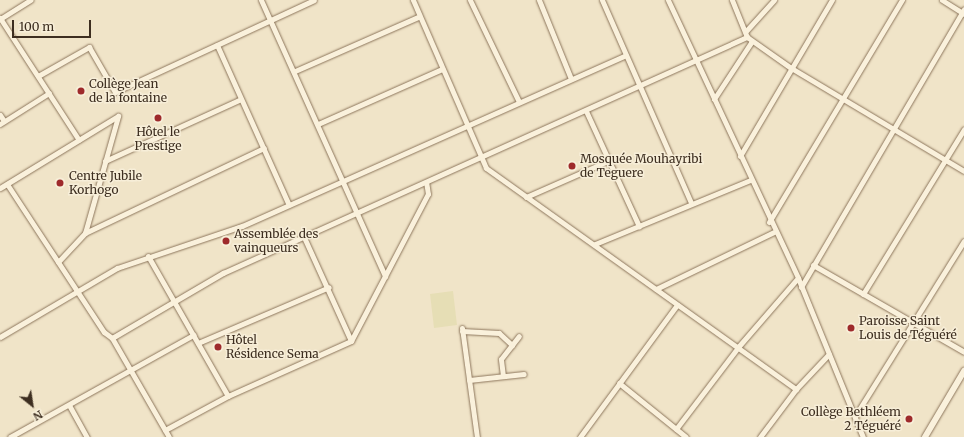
<!DOCTYPE html>
<meta charset="utf-8">
<style>
body{margin:0}
#map{position:relative;width:964px;height:437px;overflow:hidden;background:#f0e4c8;font-family:Merriweather,serif}
div>[style]{position:absolute}
.farmland>*{inset:0;background:#e6deb5}
.roads{filter:drop-shadow(0 0 1px #8d765c) drop-shadow(0 0 1px #8d765c)}
.minor>*{height:5px;margin:-2.5px;padding:0 2.5px;transform-origin:2.5px;border-radius:2.5px;background:#faf1dc}
.tertiary>*{height:6px;margin:-3px;padding:0 3px;transform-origin:3px;border-radius:3px;background:#faf1dc}
.dots>*{width:11px;height:11px;translate:-50% -50%;box-sizing:border-box;border:2px solid #f7eed8;border-radius:50%}
span{translate:-50% -50%;white-space:nowrap;text-align:center;line-height:1.15;-webkit-text-stroke:3px #f7eed8;paint-order:stroke}
.poi-label{font-size:12px;color:#3d2e20}
.left{translate:0 -50%;text-align:left}
.right{translate:-100% -50%;text-align:right}
.north{position:absolute;left:12px;top:385px;width:40px;height:40px;-webkit-text-stroke:3px #f7eed8;paint-order:stroke;rotate:150deg;font-size:11px;font-weight:700;line-height:16px;text-align:center;color:#3d2e20}
.north::after{content:'';display:block;margin:auto;width:14px;height:18px;background:#3d2e20;clip-path:polygon(50% 0,100% 100%,50% 72%,0 100%)}
.scale{position:absolute;left:12px;top:20px;width:79px;height:18px;box-sizing:border-box;border:2px solid #3d2e20;border-top:0;padding-left:5px;font-size:12px;line-height:14px;white-space:nowrap;color:#3d2e20;-webkit-text-stroke:3px #f7eed8;paint-order:stroke}
</style>
<div id="map">
<div class="farmland">
<i style="clip-path:polygon(453px 291px,457px 325px,434px 328px,430px 294px)"></i>
</div>
<div class="roads">
<div class="minor">
<i style="left:261px;top:0;width:303px;rotate:65.8deg"></i>
<i style="left:413px;top:0;width:183px;rotate:66.5deg"></i>
<i style="left:486px;top:168px;width:381px;rotate:35.5deg"></i>
<i style="left:470px;top:0;width:113px;rotate:64.3deg"></i>
<i style="left:539px;top:0;width:85px;rotate:67.9deg"></i>
<i style="left:602px;top:0;width:222px;rotate:66.3deg"></i>
<i style="left:668px;top:0;width:307px;rotate:64.9deg"></i>
<i style="left:798px;top:278px;width:172px;rotate:67.8deg"></i>
<i style="left:732px;top:0;width:40px;rotate:68deg"></i>
<i style="left:747px;top:37px;width:54px;rotate:35.2deg"></i>
<i style="left:791px;top:68px;width:201px;rotate:30.8deg"></i>
<i style="left:942px;top:0;width:26px;rotate:32deg"></i>
<i style="left:0;top:18px;width:145px;rotate:57.1deg"></i>
<i style="left:0;top:19px;width:36px;rotate:-32deg"></i>
<i style="left:746px;top:31px;width:42px;rotate:-47.9deg"></i>
<i style="left:217px;top:45px;width:175px;rotate:65.8deg"></i>
<i style="left:295px;top:71px;width:134px;rotate:-23.7deg"></i>
<i style="left:38px;top:76px;width:59px;rotate:-29.6deg"></i>
<i style="left:89px;top:47px;width:52px;rotate:60deg"></i>
<i style="left:115px;top:92px;width:219px;rotate:-24.8deg"></i>
<i style="left:714px;top:99px;width:69px;rotate:-56.8deg"></i>
<i style="left:586px;top:111px;width:127px;rotate:65.3deg"></i>
<i style="left:0;top:115px;width:7px;rotate:56deg"></i>
<i style="left:0;top:124px;width:58px;rotate:-32.3deg"></i>
<i style="left:318px;top:124px;width:136px;rotate:-23.9deg"></i>
<i style="left:740px;top:156px;width:181px;rotate:-59.5deg"></i>
<i style="left:105px;top:161px;width:149px;rotate:-24.5deg"></i>
<i style="left:7px;top:184px;width:177px;rotate:56.8deg"></i>
<i style="left:104px;top:332px;width:10px;rotate:37deg"></i>
<i style="left:112px;top:338px;width:114px;rotate:60.1deg"></i>
<i style="left:0;top:188px;width:138px;rotate:-31.4deg"></i>
<i style="left:526px;top:197px;width:90px;rotate:-23.7deg"></i>
<i style="left:769px;top:222px;width:259px;rotate:-59.1deg"></i>
<i style="left:85px;top:233px;width:122px;rotate:-74.2deg"></i>
<i style="left:303px;top:235px;width:116px;rotate:65.6deg"></i>
<i style="left:595px;top:244px;width:168px;rotate:-22.4deg"></i>
<i style="left:148px;top:256px;width:161px;rotate:60.3deg"></i>
<i style="left:58px;top:262px;width:40px;rotate:-47deg"></i>
<i style="left:85px;top:233px;width:198px;rotate:-25.4deg"></i>
<i style="left:813px;top:265px;width:174px;rotate:29.9deg"></i>
<i style="left:801px;top:287px;width:322px;rotate:-59.6deg"></i>
<i style="left:656px;top:289px;width:131px;rotate:-25.8deg"></i>
<i style="left:863px;top:294px;width:193px;rotate:-58.5deg"></i>
<i style="left:462px;top:328px;width:110px;rotate:82.2deg"></i>
<i style="left:462px;top:331px;width:37px;rotate:3deg"></i>
<i style="left:499px;top:333px;width:18px;rotate:43deg"></i>
<i style="left:0;top:337px;width:136px;rotate:-30.5deg"></i>
<i style="left:117px;top:268px;width:132px;rotate:-18.6deg"></i>
<i style="left:242px;top:226px;width:420px;rotate:-24deg"></i>
<i style="left:112px;top:338px;width:129px;rotate:-30.4deg"></i>
<i style="left:223px;top:273px;width:575px;rotate:-24.25deg"></i>
<i style="left:198px;top:343px;width:142px;rotate:-23.1deg"></i>
<i style="left:503px;top:376px;width:17px;rotate:-97deg"></i>
<i style="left:501px;top:359px;width:29px;rotate:-52deg"></i>
<i style="left:469px;top:380px;width:55px;rotate:-6.2deg"></i>
<i style="left:619px;top:383px;width:86px;rotate:38.9deg"></i>
<i style="left:69px;top:405px;width:37px;rotate:61deg"></i>
<i style="left:855px;top:416px;width:206px;rotate:-58.1deg"></i>
<i style="left:676px;top:429px;width:104px;rotate:-52.8deg"></i>
<i style="left:739px;top:346px;width:90px;rotate:-49.1deg"></i>
<i style="left:165px;top:430px;width:72px;rotate:-28.4deg"></i>
<i style="left:228px;top:396px;width:135px;rotate:-24.1deg"></i>
<i style="left:351px;top:341px;width:166px;rotate:-62.4deg"></i>
<i style="left:428px;top:194px;width:12px;rotate:-99deg"></i>
<i style="left:10px;top:437px;width:210px;rotate:-29.1deg"></i>
<i style="left:580px;top:437px;width:164px;rotate:-53.7deg"></i>
<i style="left:760px;top:437px;width:60px;rotate:-53.1deg"></i>
<i style="left:796px;top:389px;width:48px;rotate:-46.7deg"></i>
</div>
<div class="tertiary">
<i style="left:925px;top:437px;width:77px;rotate:-59.4deg"></i>
</div>
</div>
<div class="dots">
<i style="left:81px;top:91px;background:#9e2a2b"></i>
<i style="left:158px;top:118px;background:#9e2a2b"></i>
<i style="left:572px;top:166px;background:#9e2a2b"></i>
<i style="left:60px;top:183px;background:#9e2a2b"></i>
<i style="left:226px;top:241px;background:#9e2a2b"></i>
<i style="left:851px;top:328px;background:#9e2a2b"></i>
<i style="left:218px;top:347px;background:#9e2a2b"></i>
<i style="left:909px;top:419px;background:#9e2a2b"></i>
</div>
<div class="poi-label">
<span class="left" style="left:89px;top:91px">Collège Jean<br>de la fontaine</span>
<span style="left:158px;top:139px">Hôtel le<br>Prestige</span>
<span class="left" style="left:580px;top:166px">Mosquée Mouhayribi<br>de Teguere</span>
<span class="left" style="left:69px;top:183px">Centre Jubile<br>Korhogo</span>
<span class="left" style="left:234px;top:241px">Assemblée des<br>vainqueurs</span>
<span class="left" style="left:859px;top:328px">Paroisse Saint<br>Louis de Téguéré</span>
<span class="left" style="left:226px;top:347px">Hôtel<br>Résidence Sema</span>
<span class="right" style="left:901px;top:419px">Collège Bethléem<br>2 Téguéré</span>
</div>
<div class="north">N</div>
<div class="scale">100 m</div>
</div>
